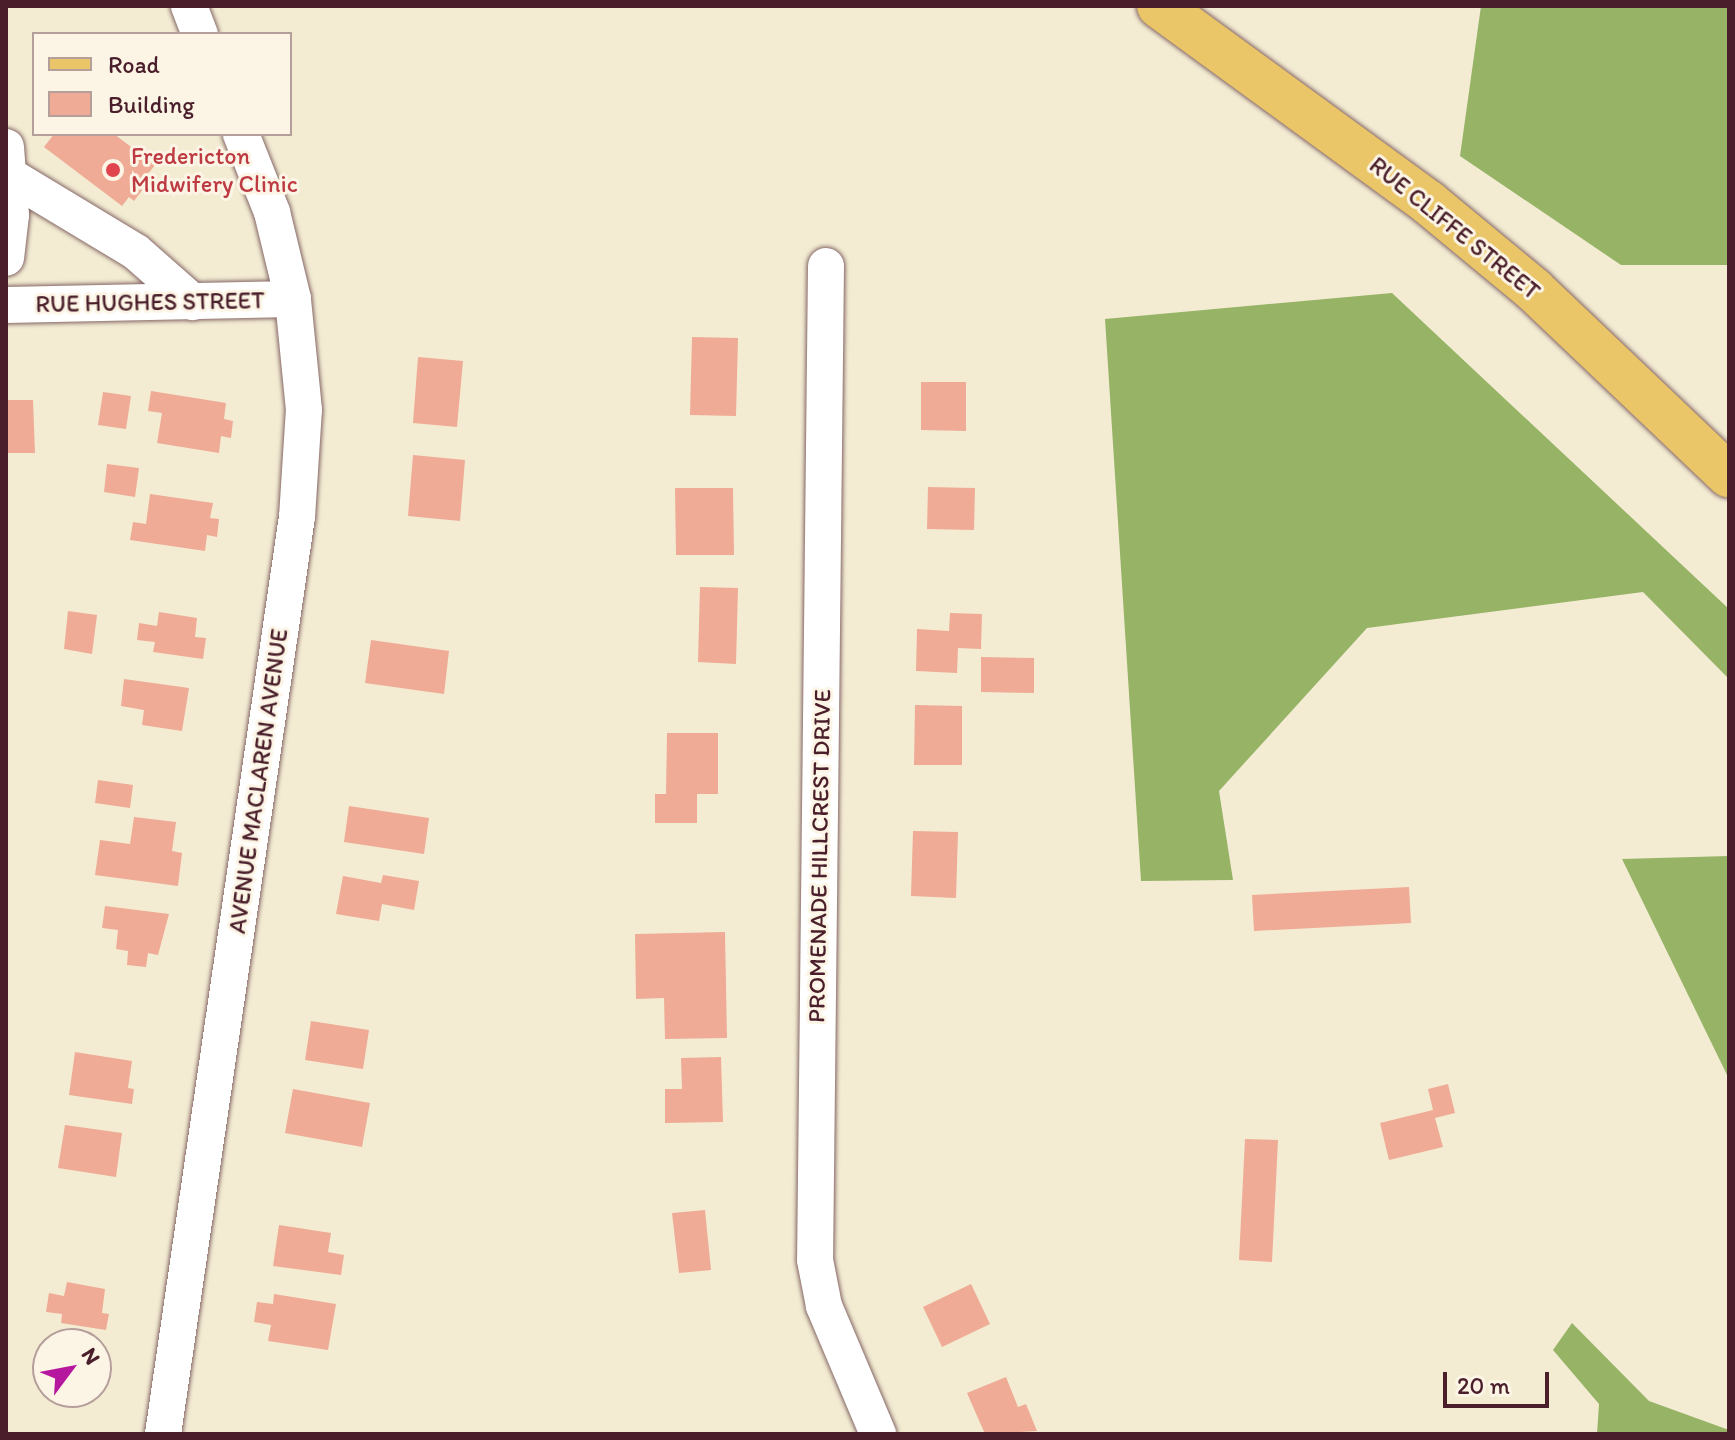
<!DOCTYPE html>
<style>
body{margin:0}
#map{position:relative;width:1735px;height:1440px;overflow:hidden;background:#f3ecd3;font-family:Itim,sans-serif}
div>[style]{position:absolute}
.forest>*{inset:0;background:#96b366}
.building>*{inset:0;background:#efab95}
.roads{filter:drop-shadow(0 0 2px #856766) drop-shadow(0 0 2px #856766)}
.minor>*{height:36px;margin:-18px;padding:0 18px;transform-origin:18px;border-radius:18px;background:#fff}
.major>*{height:44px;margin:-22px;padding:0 22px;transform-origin:22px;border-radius:22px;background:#eac669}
.dots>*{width:22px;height:22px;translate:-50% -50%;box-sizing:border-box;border:4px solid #fcf5e5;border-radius:50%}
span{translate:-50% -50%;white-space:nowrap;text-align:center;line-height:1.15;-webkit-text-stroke:6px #fcf5e5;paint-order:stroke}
.health-label{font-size:24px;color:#be3a42}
.left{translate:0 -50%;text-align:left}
.street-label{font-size:24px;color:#4a1f2b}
.frame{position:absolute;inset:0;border:8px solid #4a1f2b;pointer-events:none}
.legend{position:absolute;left:32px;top:32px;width:260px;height:104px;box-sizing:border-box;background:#fcf5e5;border:2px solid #b59f9b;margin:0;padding:10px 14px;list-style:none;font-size:24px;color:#4a1f2b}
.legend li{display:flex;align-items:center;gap:16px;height:40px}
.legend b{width:40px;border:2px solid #b59f9b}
.north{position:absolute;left:32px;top:1328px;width:80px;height:80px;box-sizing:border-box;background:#fcf5e5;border:2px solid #b59f9b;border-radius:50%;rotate:58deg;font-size:22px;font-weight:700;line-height:32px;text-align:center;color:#4a1f2b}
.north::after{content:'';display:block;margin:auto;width:28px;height:36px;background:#b5179e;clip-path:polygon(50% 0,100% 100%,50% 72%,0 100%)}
.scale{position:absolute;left:1443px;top:1372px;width:106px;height:36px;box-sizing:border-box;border:4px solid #4a1f2b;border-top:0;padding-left:10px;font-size:24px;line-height:28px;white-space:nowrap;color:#4a1f2b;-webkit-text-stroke:6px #fcf5e5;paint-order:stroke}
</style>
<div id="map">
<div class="forest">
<i style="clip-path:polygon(1481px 6px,1729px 6px,1729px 265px,1621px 265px,1460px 156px)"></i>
<i style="clip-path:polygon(1392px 293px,1729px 609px,1729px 679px,1643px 592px,1367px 628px,1219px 791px,1233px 880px,1141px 881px,1105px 319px)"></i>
<i style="clip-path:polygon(1729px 856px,1729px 1079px,1622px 859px)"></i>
<i style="clip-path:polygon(1572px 1323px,1649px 1401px,1729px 1430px,1729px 1434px,1597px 1434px,1599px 1404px,1553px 1350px)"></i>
</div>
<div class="building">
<i style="clip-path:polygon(54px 134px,114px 134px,155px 165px,148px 174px,152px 177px,134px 201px,129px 197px,122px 206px,44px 147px)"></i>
<i style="clip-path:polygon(692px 337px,738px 338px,736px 416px,690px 415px)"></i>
<i style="clip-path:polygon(418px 357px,463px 361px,457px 427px,413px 423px)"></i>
<i style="clip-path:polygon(921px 382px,966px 382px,966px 431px,921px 430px)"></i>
<i style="clip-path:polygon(151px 391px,226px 403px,224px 419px,233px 421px,231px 438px,221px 436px,219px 453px,157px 443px,162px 413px,148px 411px)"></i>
<i style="clip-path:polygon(103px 392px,131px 396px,126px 429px,98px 425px)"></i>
<i style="clip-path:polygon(6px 400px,33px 400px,35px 453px,6px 453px)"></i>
<i style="clip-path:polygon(413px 455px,465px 460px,460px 521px,408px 516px)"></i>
<i style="clip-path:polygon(107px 464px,139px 468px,135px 497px,104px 492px)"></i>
<i style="clip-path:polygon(928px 487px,975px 488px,974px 530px,927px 529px)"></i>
<i style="clip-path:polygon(675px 488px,733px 488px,734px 555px,676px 555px)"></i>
<i style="clip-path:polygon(150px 494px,213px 503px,210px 518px,219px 519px,217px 537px,207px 535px,205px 551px,130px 540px,133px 522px,146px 524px)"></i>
<i style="clip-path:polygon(700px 587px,738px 588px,736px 664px,698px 662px)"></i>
<i style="clip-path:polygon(68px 611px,97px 615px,92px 654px,64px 649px)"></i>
<i style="clip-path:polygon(159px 612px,197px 618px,195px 637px,206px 638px,203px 659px,153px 652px,155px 642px,137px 640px,139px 623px,157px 626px)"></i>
<i style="clip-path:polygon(950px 613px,982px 614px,981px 649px,958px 648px,957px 673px,916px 671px,917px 629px,949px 631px)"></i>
<i style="clip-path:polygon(371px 640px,449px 651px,444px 694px,365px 683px)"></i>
<i style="clip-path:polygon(981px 657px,1034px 658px,1034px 693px,981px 692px)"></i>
<i style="clip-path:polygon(124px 679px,189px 688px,182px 731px,142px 725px,144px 710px,121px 706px)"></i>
<i style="clip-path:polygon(915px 705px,962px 706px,962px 765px,914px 765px)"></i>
<i style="clip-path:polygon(667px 733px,718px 733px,718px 794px,697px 794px,697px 823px,655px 823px,655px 794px,666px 794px)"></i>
<i style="clip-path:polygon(98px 780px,133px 785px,130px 808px,95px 803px)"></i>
<i style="clip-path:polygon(349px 806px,429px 818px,424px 854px,344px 842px)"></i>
<i style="clip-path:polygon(134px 817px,176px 822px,172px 851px,182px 853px,178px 886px,95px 875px,100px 840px,130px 844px)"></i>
<i style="clip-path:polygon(913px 831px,958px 832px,956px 898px,911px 896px)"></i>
<i style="clip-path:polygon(383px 875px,419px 881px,414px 910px,382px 904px,379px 921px,336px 914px,343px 876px,381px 883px)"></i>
<i style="clip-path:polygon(1409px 887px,1411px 923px,1254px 931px,1252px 895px)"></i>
<i style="clip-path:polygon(105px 906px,169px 914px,158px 955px,148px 953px,146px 967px,127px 965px,128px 951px,116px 949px,118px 930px,102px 928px)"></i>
<i style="clip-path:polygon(725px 932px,727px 1038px,665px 1039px,664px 998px,636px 999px,635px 934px)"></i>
<i style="clip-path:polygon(311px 1021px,369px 1030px,363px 1069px,305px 1060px)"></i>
<i style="clip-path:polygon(75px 1052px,132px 1061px,128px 1088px,134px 1089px,132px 1104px,69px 1095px)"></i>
<i style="clip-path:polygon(721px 1057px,723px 1122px,665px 1123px,665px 1089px,682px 1089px,681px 1058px)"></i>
<i style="clip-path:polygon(1448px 1084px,1455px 1113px,1435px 1118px,1443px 1147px,1389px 1160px,1380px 1123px,1433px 1110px,1428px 1089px)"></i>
<i style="clip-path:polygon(293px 1089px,370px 1103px,362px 1147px,285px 1133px)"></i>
<i style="clip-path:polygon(65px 1125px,122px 1133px,116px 1177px,58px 1168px)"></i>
<i style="clip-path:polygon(1245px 1139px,1278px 1140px,1272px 1262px,1239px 1260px)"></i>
<i style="clip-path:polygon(705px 1210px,711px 1270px,679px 1273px,672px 1213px)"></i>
<i style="clip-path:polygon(279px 1225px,331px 1233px,328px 1252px,344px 1255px,341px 1275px,273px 1266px)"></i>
<i style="clip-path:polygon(67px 1282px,105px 1289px,102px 1313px,109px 1314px,106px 1330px,61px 1323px,62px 1314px,46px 1312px,49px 1293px,64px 1296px)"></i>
<i style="clip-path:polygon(971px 1284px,990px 1324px,942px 1347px,923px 1307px)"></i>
<i style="clip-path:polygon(274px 1294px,336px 1304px,328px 1350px,268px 1341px,271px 1325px,254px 1322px,257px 1302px,273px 1304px)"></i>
<i style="clip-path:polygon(96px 1359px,108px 1361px,104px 1383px,96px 1382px)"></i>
<i style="clip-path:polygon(39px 1360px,48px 1361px,48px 1379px,36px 1377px)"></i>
<i style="clip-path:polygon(1006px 1377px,1018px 1407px,1026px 1404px,1037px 1431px,985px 1434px,967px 1393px)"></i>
<i style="clip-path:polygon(51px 1392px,90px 1392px,89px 1400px)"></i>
</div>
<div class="roads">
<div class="minor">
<i style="left:189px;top:6px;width:30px;rotate:69deg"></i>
<i style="left:6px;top:147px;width:68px;rotate:85.8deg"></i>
<i style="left:11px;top:215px;width:43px;rotate:96.6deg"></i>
<i style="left:10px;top:176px;width:147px;rotate:31.1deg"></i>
<i style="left:136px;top:252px;width:76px;rotate:41.3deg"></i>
<i style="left:826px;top:266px;width:994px;rotate:90.63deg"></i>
<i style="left:815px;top:1260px;width:47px;rotate:78.9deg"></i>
<i style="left:824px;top:1306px;width:139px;rotate:67.1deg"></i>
<i style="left:6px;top:305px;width:287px;rotate:-1.2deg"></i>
<i style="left:163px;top:1434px;width:927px;rotate:-81.69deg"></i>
<i style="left:297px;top:517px;width:107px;rotate:-86.3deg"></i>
<i style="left:304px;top:410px;width:112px;rotate:-95.7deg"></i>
<i style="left:293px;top:299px;width:89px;rotate:-103.6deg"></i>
<i style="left:272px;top:212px;width:84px;rotate:-111.7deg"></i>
</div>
<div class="major">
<i style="left:1159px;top:6px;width:334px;rotate:36.1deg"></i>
<i style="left:1429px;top:203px;width:136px;rotate:39.6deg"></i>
<i style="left:1534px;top:290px;width:269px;rotate:43.6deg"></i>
</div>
</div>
<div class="dots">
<i style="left:113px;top:170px;background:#e0444e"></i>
</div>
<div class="health-label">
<span class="left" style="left:131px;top:170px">Fredericton<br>Midwifery Clinic</span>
</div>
<div class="street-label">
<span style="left:1455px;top:228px;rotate:39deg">RUE CLIFFE STREET</span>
<span style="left:150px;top:302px;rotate:-1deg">RUE HUGHES STREET</span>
<span style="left:258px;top:781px;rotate:-82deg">AVENUE MACLAREN AVENUE</span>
<span style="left:819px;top:856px;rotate:-89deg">PROMENADE HILLCREST DRIVE</span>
</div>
<div class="frame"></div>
<ul class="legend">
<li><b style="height:10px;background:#eac669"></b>Road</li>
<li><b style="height:22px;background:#efab95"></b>Building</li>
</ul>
<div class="north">N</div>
<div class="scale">20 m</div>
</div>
